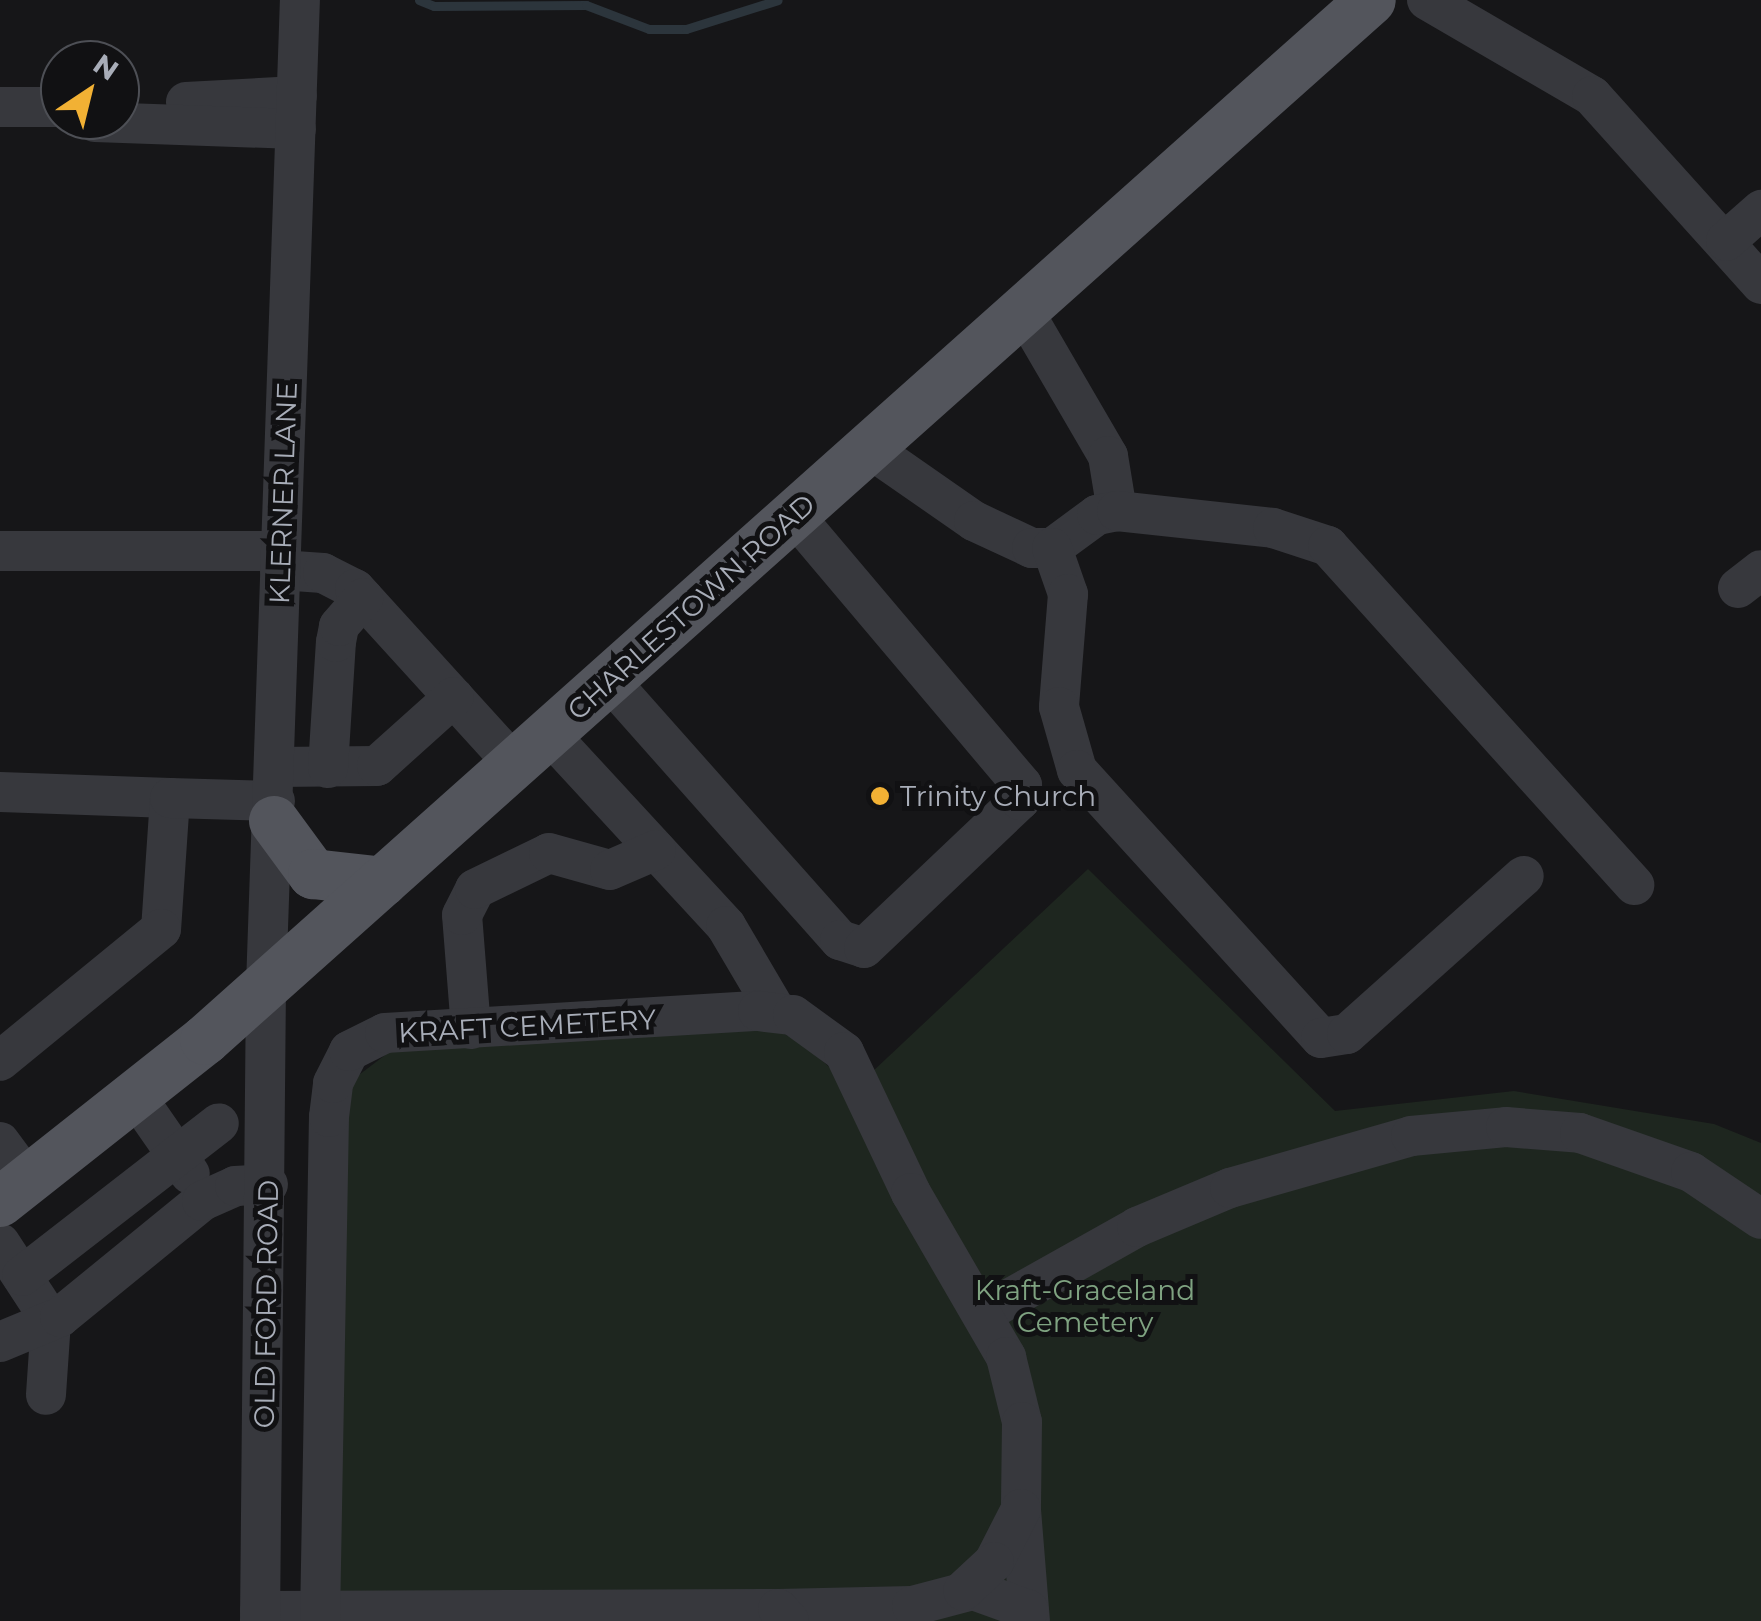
<!DOCTYPE html>
<style>
body{margin:0}
#map{position:relative;width:1761px;height:1621px;overflow:hidden;background:#161618;font-family:Montserrat,sans-serif}
div>[style]{position:absolute}
.green>*{inset:0;background:#1e261f}
.stream>*{height:9px;margin:-4.5px;padding:0 4.5px;transform-origin:4.5px;border-radius:4.5px;background:#2c353c}
.minor>*{height:40px;margin:-20px;padding:0 20px;transform-origin:20px;border-radius:20px;background:#37383d}
.major>*{height:50px;margin:-25px;padding:0 25px;transform-origin:25px;border-radius:25px;background:#53555c}
.dots>*{width:28px;height:28px;translate:-50% -50%;box-sizing:border-box;border:5px solid #111113;border-radius:50%}
span{translate:-50% -50%;white-space:nowrap;text-align:center;line-height:1.15;-webkit-text-stroke:10px #111113;paint-order:stroke}
.street-label{font-size:28px;color:#a8adb8}
.poi-label{font-size:28px;color:#a8adb8}
.left{translate:0 -50%;text-align:left}
.park-label{font-size:28px;color:#7fa381}
.north{position:absolute;left:40px;top:40px;width:100px;height:100px;box-sizing:border-box;background:#111113;border:2px solid #4d4f55;border-radius:50%;rotate:35deg;font-size:28px;font-weight:700;line-height:40px;text-align:center;color:#a8adb8}
.north::after{content:'';display:block;margin:auto;width:35px;height:45px;background:#f2b134;clip-path:polygon(50% 0,100% 100%,50% 72%,0 100%)}
</style>
<div id="map">
<div class="green">
<i style="clip-path:polygon(1088px 869px,1335px 1111px,1514px 1091px,1714px 1124px,1761px 1143px,1761px 1621px,330px 1621px,337px 1101px,351px 1081px,401px 1043px,764px 1025px,800px 1041px,854px 1089px)"></i>
</div>
<div class="stream">
<i style="left:419px;top:0;width:16px;rotate:22deg"></i>
<i style="left:434px;top:6px;width:152px;rotate:-0.4deg"></i>
<i style="left:586px;top:5px;width:67px;rotate:20.9deg"></i>
<i style="left:649px;top:29px;width:37px"></i>
<i style="left:686px;top:29px;width:96px;rotate:-17.5deg"></i>
</div>
<div class="minor">
<i style="left:1427px;top:0;width:191px;rotate:30.2deg"></i>
<i style="left:1592px;top:96px;width:253px;rotate:48deg"></i>
<i style="left:186px;top:102px;width:111px;rotate:-3.1deg"></i>
<i style="left:0;top:107px;width:60px"></i>
<i style="left:95px;top:122px;width:201px;rotate:2deg"></i>
<i style="left:1726px;top:241px;width:47px;rotate:-41.5deg"></i>
<i style="left:1023px;top:310px;width:169px;rotate:59.8deg"></i>
<i style="left:1108px;top:456px;width:56px;rotate:80.7deg"></i>
<i style="left:869px;top:448px;width:128px;rotate:34.8deg"></i>
<i style="left:974px;top:521px;width:64px;rotate:25deg"></i>
<i style="left:1032px;top:548px;width:20px"></i>
<i style="left:1052px;top:548px;width:56px;rotate:-36.3deg"></i>
<i style="left:1097px;top:515px;width:20px;rotate:-11deg"></i>
<i style="left:1117px;top:511px;width:157px;rotate:6.2deg"></i>
<i style="left:1273px;top:528px;width:58px;rotate:18.1deg"></i>
<i style="left:1328px;top:546px;width:457px;rotate:47.9deg"></i>
<i style="left:1052px;top:548px;width:49px;rotate:70.8deg"></i>
<i style="left:1068px;top:594px;width:113px;rotate:94.6deg"></i>
<i style="left:1059px;top:707px;width:66px;rotate:74.1deg"></i>
<i style="left:1077px;top:770px;width:362px;rotate:47.7deg"></i>
<i style="left:1321px;top:1038px;width:26px;rotate:-9deg"></i>
<i style="left:1347px;top:1034px;width:237px;rotate:-41.8deg"></i>
<i style="left:0;top:551px;width:280px"></i>
<i style="left:280px;top:570px;width:43px;rotate:4deg"></i>
<i style="left:323px;top:573px;width:36px;rotate:27deg"></i>
<i style="left:355px;top:589px;width:238px;rotate:47.7deg"></i>
<i style="left:1738px;top:588px;width:29px;rotate:-38deg"></i>
<i style="left:609px;top:680px;width:348px;rotate:48.4deg"></i>
<i style="left:840px;top:940px;width:25px;rotate:18deg"></i>
<i style="left:864px;top:948px;width:215px;rotate:-43.5deg"></i>
<i style="left:1020px;top:800px;width:15px;rotate:-82deg"></i>
<i style="left:1022px;top:785px;width:353px;rotate:-130.2deg"></i>
<i style="left:549px;top:734px;width:261px;rotate:47.3deg"></i>
<i style="left:726px;top:926px;width:99px;rotate:59.5deg"></i>
<i style="left:276px;top:767px;width:101px;rotate:-0.6deg"></i>
<i style="left:377px;top:766px;width:103px;rotate:-41.9deg"></i>
<i style="left:328px;top:768px;width:126px;rotate:-86.4deg"></i>
<i style="left:336px;top:642px;width:16px;rotate:-79deg"></i>
<i style="left:339px;top:626px;width:37px;rotate:-49deg"></i>
<i style="left:0;top:792px;width:170px;rotate:2deg"></i>
<i style="left:170px;top:798px;width:131px;rotate:93.9deg"></i>
<i style="left:161px;top:929px;width:208px;rotate:140.7deg"></i>
<i style="left:170px;top:798px;width:105px;rotate:1.6deg"></i>
<i style="left:471px;top:1029px;width:114px;rotate:-94.5deg"></i>
<i style="left:462px;top:915px;width:29px;rotate:-63deg"></i>
<i style="left:475px;top:889px;width:82px;rotate:-25.9deg"></i>
<i style="left:549px;top:853px;width:63px;rotate:15.6deg"></i>
<i style="left:610px;top:870px;width:50px;rotate:-23.5deg"></i>
<i style="left:135px;top:1095px;width:96px;rotate:55.2deg"></i>
<i style="left:0;top:1142px;width:47px;rotate:53.6deg"></i>
<i style="left:0;top:1243px;width:93px;rotate:56.8deg"></i>
<i style="left:51px;top:1321px;width:74px;rotate:93.9deg"></i>
<i style="left:22px;top:1276px;width:249px;rotate:-37.8deg"></i>
<i style="left:984px;top:1313px;width:176px;rotate:-29.3deg"></i>
<i style="left:1137px;top:1227px;width:101px;rotate:-22.8deg"></i>
<i style="left:1230px;top:1188px;width:188px;rotate:-16deg"></i>
<i style="left:1411px;top:1136px;width:95px;rotate:-5.4deg"></i>
<i style="left:1506px;top:1127px;width:74px;rotate:4.6deg"></i>
<i style="left:1580px;top:1133px;width:118px;rotate:19.4deg"></i>
<i style="left:1691px;top:1172px;width:84px;rotate:33.9deg"></i>
<i style="left:0;top:1342px;width:65px;rotate:-22.6deg"></i>
<i style="left:60px;top:1317px;width:183px;rotate:-39.2deg"></i>
<i style="left:202px;top:1201px;width:36px;rotate:-24deg"></i>
<i style="left:235px;top:1186px;width:33px;rotate:-3deg"></i>
<i style="left:1021px;top:1510px;width:111px;rotate:85.4deg"></i>
<i style="left:778px;top:1609px;width:134px;rotate:-1.3deg"></i>
<i style="left:912px;top:1606px;width:63px;rotate:-14.7deg"></i>
<i style="left:973px;top:1590px;width:59px;rotate:19.7deg"></i>
<i style="left:260px;top:1611px;width:518px;rotate:-0.22deg"></i>
<i style="left:778px;top:1609px;width:16px;rotate:47deg"></i>
<i style="left:260px;top:1621px;width:635px;rotate:-89.46deg"></i>
<i style="left:266px;top:986px;width:987px;rotate:-88.03deg"></i>
<i style="left:320px;top:1621px;width:504px;rotate:-88.98deg"></i>
<i style="left:329px;top:1117px;width:34px;rotate:-83deg"></i>
<i style="left:333px;top:1083px;width:36px;rotate:-63deg"></i>
<i style="left:349px;top:1051px;width:40px;rotate:-26.6deg"></i>
<i style="left:385px;top:1033px;width:374px;rotate:-3.4deg"></i>
<i style="left:758px;top:1011px;width:35px;rotate:7deg"></i>
<i style="left:793px;top:1015px;width:63px;rotate:36deg"></i>
<i style="left:844px;top:1052px;width:156px;rotate:64.6deg"></i>
<i style="left:911px;top:1193px;width:190px;rotate:59.9deg"></i>
<i style="left:1006px;top:1357px;width:67px;rotate:76.2deg"></i>
<i style="left:1022px;top:1422px;width:87px;rotate:90.7deg"></i>
<i style="left:1021px;top:1509px;width:59px;rotate:117deg"></i>
<i style="left:994px;top:1562px;width:42px;rotate:136.9deg"></i>
</div>
<div class="major">
<i style="left:274px;top:821px;width:66px;rotate:53.7deg"></i>
<i style="left:313px;top:874px;width:70px;rotate:6.5deg"></i>
<i style="left:0;top:1202px;width:261px;rotate:-38.3deg"></i>
<i style="left:205px;top:1040px;width:1562px;rotate:-41.73deg"></i>
</div>
<div class="dots">
<i style="left:880px;top:796px;background:#f2b134"></i>
</div>
<div class="street-label">
<span style="left:283px;top:493px;rotate:-88deg">KLERNER LANE</span>
<span style="left:691px;top:607px;rotate:-42deg">CHARLESTOWN ROAD</span>
<span style="left:527px;top:1026px;rotate:-3deg">KRAFT CEMETERY</span>
<span style="left:266px;top:1304px;rotate:-89deg">OLD FORD ROAD</span>
</div>
<div class="poi-label">
<span class="left" style="left:900px;top:796px">Trinity Church</span>
</div>
<div class="park-label">
<span style="left:1085px;top:1306px">Kraft-Graceland<br>Cemetery</span>
</div>
<div class="north">N</div>
</div>
